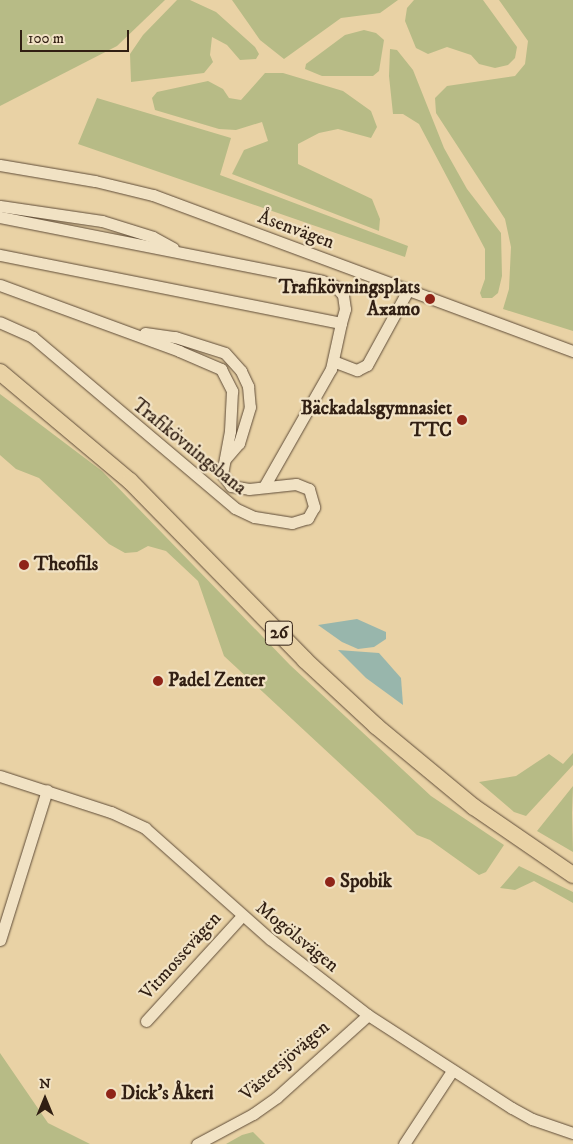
<!DOCTYPE html>
<meta charset="utf-8">
<style>
body{margin:0}
#map{position:relative;width:573px;height:1144px;overflow:hidden;background:#e9d2a5;font-family:"IM FELL DW Pica",serif}
div>[style]{position:absolute}
.green>*{inset:0;background:#b7bb86}
.water>*{inset:0;background:#98b6ac}
.roads{filter:drop-shadow(0 0 1px #5f4c38) drop-shadow(0 0 1px #5f4c38)}
.minor>*{height:11px;margin:-5.5px;padding:0 5.5px;transform-origin:5.5px;border-radius:5.5px;background:#f1e2c4}
.highway>*{height:16px;margin:-8px;padding:0 8px;transform-origin:8px;border-radius:8px;background:#e9d2a5}
.dots>*{width:14px;height:14px;translate:-50% -50%;box-sizing:border-box;border:2px solid #f1e2c4;border-radius:50%}
span{translate:-50% -50%;white-space:nowrap;text-align:center;line-height:1.15;-webkit-text-stroke:4.5px #f1e2c4;paint-order:stroke}
.shield-label span{padding:1px 4px;background:#f1e2c4;border:1px solid;border-radius:4px;-webkit-text-stroke-width:0}
.shield-label{font-size:18px;color:#311f13;font-weight:700}
.street-label{font-size:19px;color:#311f13}
.poi-label{font-size:19px;color:#311f13;font-weight:700}
.right{translate:-100% -50%;text-align:right}
.left{translate:0 -50%;text-align:left}
.north{position:absolute;left:20px;top:1074px;width:50px;height:50px;-webkit-text-stroke:4px #f1e2c4;paint-order:stroke;rotate:0deg;font-size:14px;font-weight:700;line-height:20px;text-align:center;color:#311f13}
.north::after{content:'';display:block;margin:auto;width:18px;height:22px;background:#311f13;clip-path:polygon(50% 0,100% 100%,50% 72%,0 100%)}
.scale{position:absolute;left:20px;top:30px;width:109px;height:22px;box-sizing:border-box;border:2px solid #311f13;border-top:0;padding-left:6px;font-size:15px;line-height:18px;white-space:nowrap;color:#311f13;-webkit-text-stroke:4px #f1e2c4;paint-order:stroke}
</style>
<div id="map">
<div class="green">
<i style="clip-path:polygon(0 0,165px 0,117px 46px,0 106px)"></i>
<i style="clip-path:polygon(177px 0,190px 0,216px 12px,255px 47px,259px 54px,256px 59px,240px 60px,227px 45px,212px 37px,210px 55px,213px 62px,204px 73px,131px 82px,130px 54px,143px 35px)"></i>
<i style="clip-path:polygon(232px 0,398px 0,380px 13px,341px 18px,284px 59px,260px 40px)"></i>
<i style="clip-path:polygon(414px 0,483px 0,517px 47px,515px 58px,508px 65px,495px 68px,479px 64px,471px 55px,447px 47px,428px 54px,416px 48px,405px 21px,407px 8px)"></i>
<i style="clip-path:polygon(499px 0,573px 0,573px 331px,503px 309px,509px 289px,511px 247px,505px 219px,436px 113px,435px 98px,447px 86px,515px 76px,525px 64px,528px 41px)"></i>
<i style="clip-path:polygon(364px 30px,376px 33px,384px 40px,379px 71px,373px 76px,322px 76px,305px 69px,306px 64px,345px 35px)"></i>
<i style="clip-path:polygon(390px 49px,397px 50px,413px 70px,444px 148px,467px 189px,501px 233px,502px 276px,498px 293px,492px 298px,482px 298px,480px 293px,485px 279px,485px 249px,419px 124px,403px 114px,393px 114px,389px 76px)"></i>
<i style="clip-path:polygon(265px 73px,283px 73px,343px 91px,371px 111px,377px 127px,371px 138px,338px 129px,319px 133px,298px 144px,298px 164px,372px 199px,380px 219px,379px 231px,232px 174px,244px 150px,268px 141px,262px 122px,236px 130px,219px 129px,155px 110px,152px 98px,157px 92px,208px 81px,223px 89px,229px 98px,241px 100px)"></i>
<i style="clip-path:polygon(97px 98px,231px 138px,220px 175px,408px 246px,405px 257px,78px 144px)"></i>
<i style="clip-path:polygon(0 394px,102px 471px,290px 665px,431px 796px,504px 845px,486px 872px,479px 875px,430px 840px,417px 835px,224px 656px,198px 581px,166px 551px,148px 546px,137px 552px,125px 553px,109px 544px,39px 478px,16px 469px,0 455px)"></i>
<i style="clip-path:polygon(573px 753px,573px 765px,526px 816px,514px 812px,479px 782px,516px 776px,549px 754px,563px 764px)"></i>
<i style="clip-path:polygon(573px 786px,572px 813px,573px 852px,537px 831px)"></i>
<i style="clip-path:polygon(519px 866px,573px 892px,573px 903px,534px 881px,515px 890px,500px 888px)"></i>
<i style="clip-path:polygon(0 1053px,48px 1123px,90px 1144px,0 1144px)"></i>
<i style="clip-path:polygon(253px 1132px,265px 1144px,226px 1144px,242px 1135px)"></i>
</div>
<div class="water">
<i style="clip-path:polygon(357px 619px,386px 632px,386px 639px,374px 647px,358px 649px,342px 642px,318px 625px)"></i>
<i style="clip-path:polygon(338px 650px,379px 653px,401px 678px,403px 705px,366px 678px)"></i>
</div>
<div class="roads">
<div class="minor">
<i style="left:0;top:165px;width:96px;rotate:9.6deg"></i>
<i style="left:95px;top:181px;width:60px;rotate:13.6deg"></i>
<i style="left:153px;top:195px;width:448px;rotate:20.4deg"></i>
<i style="left:0;top:206px;width:103px;rotate:8.4deg"></i>
<i style="left:102px;top:221px;width:53px;rotate:17.4deg"></i>
<i style="left:153px;top:237px;width:23px;rotate:29deg"></i>
<i style="left:0;top:217px;width:328px;rotate:11.2deg"></i>
<i style="left:322px;top:281px;width:14px;rotate:21deg"></i>
<i style="left:335px;top:286px;width:12px;rotate:48deg"></i>
<i style="left:343px;top:295px;width:14px;rotate:82deg"></i>
<i style="left:345px;top:309px;width:15px;rotate:106deg"></i>
<i style="left:341px;top:323px;width:348px;rotate:-168.7deg"></i>
<i style="left:0;top:285px;width:191px;rotate:20.2deg"></i>
<i style="left:179px;top:351px;width:46px;rotate:23.2deg"></i>
<i style="left:221px;top:369px;width:25px;rotate:63deg"></i>
<i style="left:232px;top:391px;width:40px;rotate:92.9deg"></i>
<i style="left:230px;top:431px;width:44px;rotate:100.5deg"></i>
<i style="left:222px;top:474px;width:15px;rotate:53deg"></i>
<i style="left:231px;top:486px;width:18px;rotate:9deg"></i>
<i style="left:249px;top:489px;width:47px;rotate:-6.1deg"></i>
<i style="left:296px;top:484px;width:14px;rotate:21deg"></i>
<i style="left:309px;top:489px;width:19px;rotate:74deg"></i>
<i style="left:314px;top:507px;width:13px;rotate:119deg"></i>
<i style="left:308px;top:518px;width:17px;rotate:163deg"></i>
<i style="left:292px;top:523px;width:38px;rotate:-171deg"></i>
<i style="left:254px;top:517px;width:21px;rotate:-155deg"></i>
<i style="left:235px;top:508px;width:265px;rotate:-139.8deg"></i>
<i style="left:33px;top:337px;width:36px;rotate:-156deg"></i>
<i style="left:145px;top:333px;width:30px;rotate:8deg"></i>
<i style="left:175px;top:337px;width:52px;rotate:17.7deg"></i>
<i style="left:225px;top:353px;width:24px;rotate:48deg"></i>
<i style="left:241px;top:371px;width:17px;rotate:65deg"></i>
<i style="left:248px;top:386px;width:21px;rotate:85deg"></i>
<i style="left:250px;top:407px;width:38px;rotate:107deg"></i>
<i style="left:239px;top:443px;width:21px;rotate:131deg"></i>
<i style="left:333px;top:361px;width:26px;rotate:21deg"></i>
<i style="left:357px;top:370px;width:11px;rotate:-27deg"></i>
<i style="left:367px;top:365px;width:85px;rotate:-61.3deg"></i>
<i style="left:265px;top:485px;width:133px;rotate:-60.4deg"></i>
<i style="left:331px;top:369px;width:47px;rotate:-77.7deg"></i>
<i style="left:0;top:776px;width:117px;rotate:18deg"></i>
<i style="left:111px;top:812px;width:38px;rotate:25deg"></i>
<i style="left:145px;top:828px;width:167px;rotate:41.6deg"></i>
<i style="left:270px;top:939px;width:124px;rotate:37.8deg"></i>
<i style="left:368px;top:1015px;width:171px;rotate:32.9deg"></i>
<i style="left:512px;top:1108px;width:23px;rotate:29deg"></i>
<i style="left:532px;top:1119px;width:43px;rotate:18.9deg"></i>
<i style="left:0;top:940px;width:157px;rotate:-72.6deg"></i>
<i style="left:146px;top:1021px;width:142px;rotate:-47.6deg"></i>
<i style="left:197px;top:1144px;width:64px;rotate:-28.2deg"></i>
<i style="left:253px;top:1114px;width:29px;rotate:-35deg"></i>
<i style="left:277px;top:1097px;width:122px;rotate:-42deg"></i>
<i style="left:404px;top:1144px;width:87px;rotate:-56.7deg"></i>
</div>
<div class="highway">
<i style="left:0;top:372px;width:170px;rotate:40deg"></i>
<i style="left:130px;top:481px;width:250px;rotate:45.6deg"></i>
<i style="left:305px;top:660px;width:97px;rotate:42.9deg"></i>
<i style="left:376px;top:726px;width:127px;rotate:39.6deg"></i>
<i style="left:474px;top:807px;width:120px;rotate:34.5deg"></i>
</div>
</div>
<div class="dots">
<i style="left:430px;top:299px;background:#8f2418"></i>
<i style="left:462px;top:420px;background:#8f2418"></i>
<i style="left:24px;top:565px;background:#8f2418"></i>
<i style="left:158px;top:681px;background:#8f2418"></i>
<i style="left:330px;top:882px;background:#8f2418"></i>
<i style="left:111px;top:1094px;background:#8f2418"></i>
</div>
<div class="shield-label">
<span style="left:279px;top:633px">26</span>
</div>
<div class="street-label">
<span style="left:296px;top:230px;rotate:20deg">Åsenvägen</span>
<span style="left:189px;top:447px;rotate:39deg">Trafikövningsbana</span>
<span style="left:297px;top:937px;rotate:39deg">Mogölsvägen</span>
<span style="left:181px;top:956px;rotate:-48deg">Vitmossevägen</span>
<span style="left:285px;top:1061px;rotate:-41deg">Västersjövägen</span>
</div>
<div class="poi-label">
<span class="right" style="left:420px;top:299px">Trafikövningsplats<br>Axamo</span>
<span class="right" style="left:452px;top:420px">Bäckadalsgymnasiet<br>TTC</span>
<span class="left" style="left:34px;top:565px">Theofils</span>
<span class="left" style="left:168px;top:681px">Padel Zenter</span>
<span class="left" style="left:340px;top:882px">Spobik</span>
<span class="left" style="left:121px;top:1094px">Dick's Åkeri</span>
</div>
<div class="north">N</div>
<div class="scale">100 m</div>
</div>
